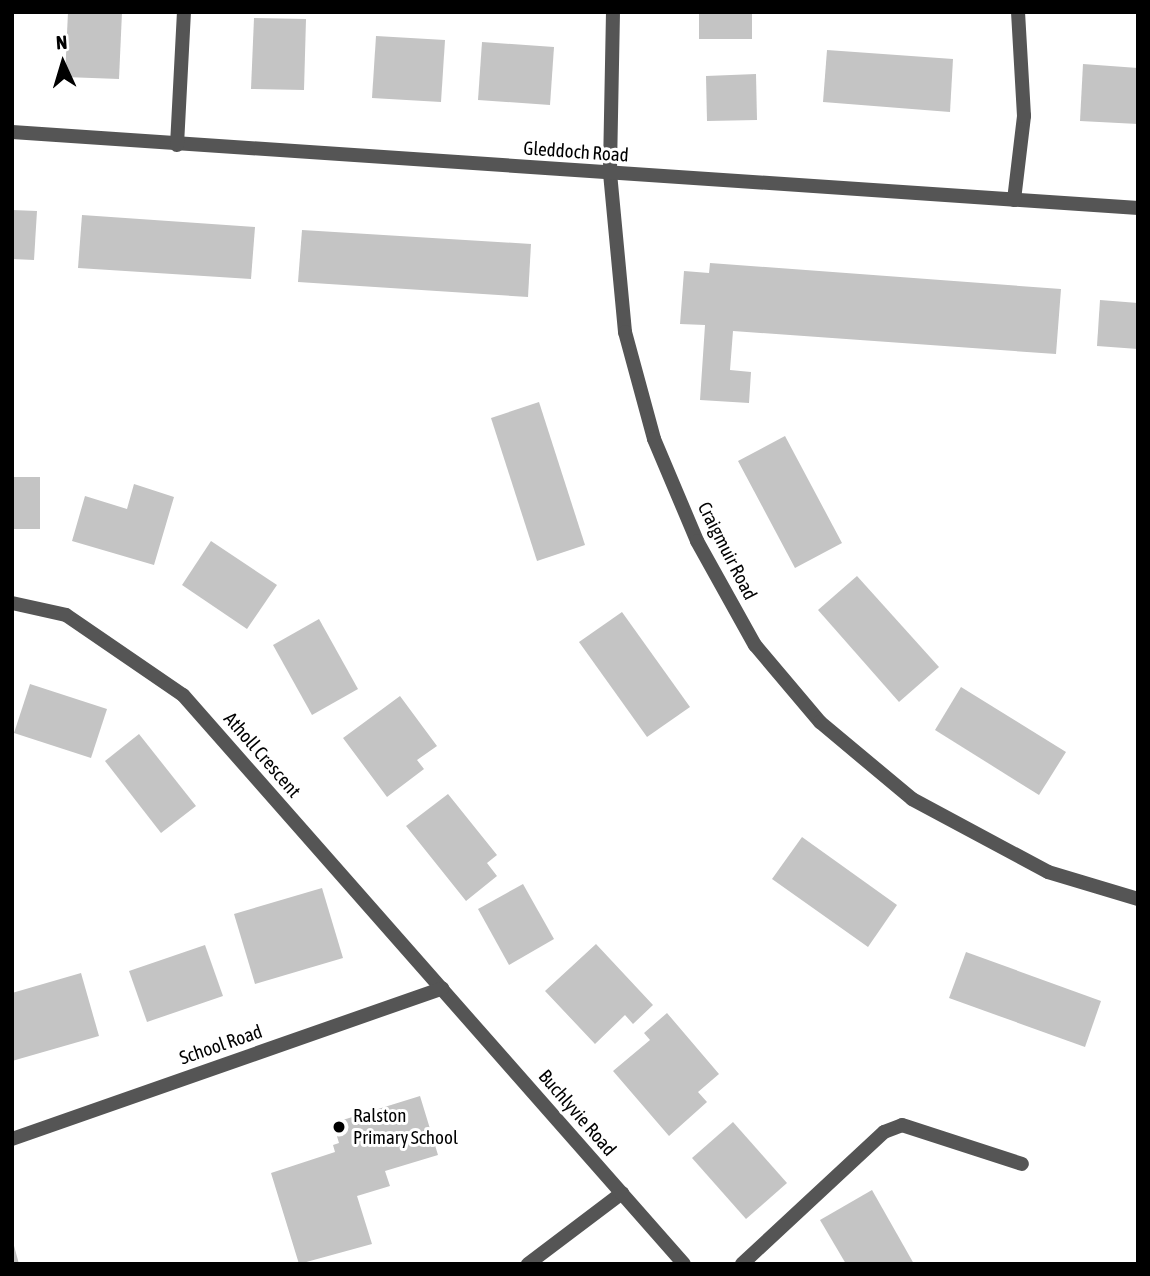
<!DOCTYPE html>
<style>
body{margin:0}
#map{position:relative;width:1150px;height:1276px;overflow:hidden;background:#fff;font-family:"Asap Condensed",sans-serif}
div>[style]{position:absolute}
.building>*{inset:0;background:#c4c4c4}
.service>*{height:14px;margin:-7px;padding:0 7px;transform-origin:7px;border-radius:7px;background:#555}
.minor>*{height:14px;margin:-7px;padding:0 7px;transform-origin:7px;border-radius:7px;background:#555}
.dots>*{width:19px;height:19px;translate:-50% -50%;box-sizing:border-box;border:4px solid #fff;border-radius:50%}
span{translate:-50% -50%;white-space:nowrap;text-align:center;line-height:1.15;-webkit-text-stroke:6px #fff;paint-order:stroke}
.street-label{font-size:19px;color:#000}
.poi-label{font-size:19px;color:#000}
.left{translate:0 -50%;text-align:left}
.frame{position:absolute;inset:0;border:14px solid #000;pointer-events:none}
.north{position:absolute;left:28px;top:28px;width:70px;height:70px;-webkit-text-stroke:5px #fff;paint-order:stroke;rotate:356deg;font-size:19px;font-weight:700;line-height:28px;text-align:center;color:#000}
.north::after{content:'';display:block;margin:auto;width:24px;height:32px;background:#000;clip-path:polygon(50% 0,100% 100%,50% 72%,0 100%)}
</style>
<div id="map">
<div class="building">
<i style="clip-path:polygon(68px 12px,122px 12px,119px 79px,65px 77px)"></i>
<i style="clip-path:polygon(699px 12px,752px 12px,752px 39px,699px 39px)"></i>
<i style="clip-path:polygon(254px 18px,306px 19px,304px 90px,251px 89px)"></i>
<i style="clip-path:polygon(376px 36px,445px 40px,441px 102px,372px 98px)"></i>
<i style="clip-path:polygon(482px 42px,554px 47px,550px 105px,478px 100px)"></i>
<i style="clip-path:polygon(827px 50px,953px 59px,950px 112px,823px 102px)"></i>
<i style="clip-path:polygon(1083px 64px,1138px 68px,1138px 124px,1080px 121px)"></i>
<i style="clip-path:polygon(756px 74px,757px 120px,707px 121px,706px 76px)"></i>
<i style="clip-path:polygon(12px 210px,37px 211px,34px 260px,12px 259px)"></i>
<i style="clip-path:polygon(82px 215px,255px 227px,251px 279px,78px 268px)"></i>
<i style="clip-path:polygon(302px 230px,531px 244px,528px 297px,298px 282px)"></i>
<i style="clip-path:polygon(710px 263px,1061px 289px,1056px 354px,733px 331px,730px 370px,751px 372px,749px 403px,700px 400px,705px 325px,680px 324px,684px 271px,709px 273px)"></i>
<i style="clip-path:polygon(1100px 300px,1138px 303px,1138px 349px,1097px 346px)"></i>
<i style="clip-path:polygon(539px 402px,585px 545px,537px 561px,491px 418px)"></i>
<i style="clip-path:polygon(785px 436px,842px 543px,795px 568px,738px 461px)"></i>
<i style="clip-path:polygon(12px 477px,40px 477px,40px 529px,12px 529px)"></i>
<i style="clip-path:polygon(134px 484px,174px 497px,154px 565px,72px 541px,85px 496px,127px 509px)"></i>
<i style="clip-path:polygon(211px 541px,277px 585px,247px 629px,182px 585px)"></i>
<i style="clip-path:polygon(857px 576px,939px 667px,899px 702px,818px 610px)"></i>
<i style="clip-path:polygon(622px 612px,690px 707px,647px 737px,579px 642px)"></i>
<i style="clip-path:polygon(319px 619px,358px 689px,312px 715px,273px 645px)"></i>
<i style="clip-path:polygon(30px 684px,107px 709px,91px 758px,14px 733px)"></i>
<i style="clip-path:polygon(961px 687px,1066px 752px,1039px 795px,935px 730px)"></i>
<i style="clip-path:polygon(400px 696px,437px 746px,417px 760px,424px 769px,387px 797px,343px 738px)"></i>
<i style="clip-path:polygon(139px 734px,196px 806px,161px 833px,105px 761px)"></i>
<i style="clip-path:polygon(448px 794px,497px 855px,487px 863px,497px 876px,466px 901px,406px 826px)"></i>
<i style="clip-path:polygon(802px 837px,897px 905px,868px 947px,772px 879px)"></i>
<i style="clip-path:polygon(523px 884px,554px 939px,509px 965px,478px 909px)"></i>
<i style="clip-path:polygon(322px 888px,343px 958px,255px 984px,234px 914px)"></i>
<i style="clip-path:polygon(596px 944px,653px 1005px,633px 1024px,625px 1015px,595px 1044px,545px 991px)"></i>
<i style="clip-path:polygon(205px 945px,223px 996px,147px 1022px,129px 971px)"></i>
<i style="clip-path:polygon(966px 952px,1101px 1001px,1085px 1047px,949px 998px)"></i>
<i style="clip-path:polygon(81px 973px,99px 1036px,12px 1061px,12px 993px)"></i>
<i style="clip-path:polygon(667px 1013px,719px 1074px,698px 1092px,707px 1102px,669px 1136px,613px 1071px,650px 1040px,644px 1033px)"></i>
<i style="clip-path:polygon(420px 1096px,438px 1155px,385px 1171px,390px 1186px,357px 1196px,372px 1244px,299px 1264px,271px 1173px,335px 1152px,333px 1145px,339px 1143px,333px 1123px)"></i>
<i style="clip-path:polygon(733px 1122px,787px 1183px,746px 1219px,692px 1158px)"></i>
<i style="clip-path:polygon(872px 1190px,914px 1264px,846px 1264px,820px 1220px)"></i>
<i style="clip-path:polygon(12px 1242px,13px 1242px,19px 1264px,12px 1264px)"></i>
</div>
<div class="service">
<i style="left:528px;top:1264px;width:118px;rotate:-37.1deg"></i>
<i style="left:742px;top:1264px;width:194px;rotate:-42.9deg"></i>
<i style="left:884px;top:1132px;width:19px;rotate:-21deg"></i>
<i style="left:902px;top:1125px;width:126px;rotate:18deg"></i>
</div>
<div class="minor">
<i style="left:613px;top:12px;width:161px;rotate:91.1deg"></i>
<i style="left:610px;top:173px;width:160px;rotate:84.6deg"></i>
<i style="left:625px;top:332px;width:111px;rotate:74.8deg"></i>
<i style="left:654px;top:439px;width:111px;rotate:67.1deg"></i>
<i style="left:697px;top:541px;width:119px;rotate:60.9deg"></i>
<i style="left:755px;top:645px;width:101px;rotate:49.8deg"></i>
<i style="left:820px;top:722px;width:120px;rotate:39.9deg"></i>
<i style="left:912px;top:799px;width:154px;rotate:28.2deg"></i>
<i style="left:1048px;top:872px;width:94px;rotate:16.7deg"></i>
<i style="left:12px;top:132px;width:1129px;rotate:3.86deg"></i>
<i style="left:177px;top:145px;width:133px;rotate:-87deg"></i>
<i style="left:1014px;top:200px;width:85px;rotate:-83.2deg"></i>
<i style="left:1024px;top:116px;width:104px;rotate:-93.3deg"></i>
<i style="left:12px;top:603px;width:55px;rotate:12.5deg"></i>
<i style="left:66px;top:615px;width:142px;rotate:34.4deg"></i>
<i style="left:183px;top:695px;width:758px;rotate:48.64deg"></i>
<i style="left:12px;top:1139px;width:456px;rotate:-19.3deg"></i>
</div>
<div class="dots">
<i style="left:339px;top:1127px;background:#000"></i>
</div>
<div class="street-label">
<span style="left:576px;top:152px;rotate:4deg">Gleddoch Road</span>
<span style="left:727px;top:551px;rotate:63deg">Craigmuir Road</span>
<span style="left:262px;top:755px;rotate:49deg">Atholl Crescent</span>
<span style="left:221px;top:1045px;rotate:-19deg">School Road</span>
<span style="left:577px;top:1113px;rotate:49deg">Buchlyvie Road</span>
</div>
<div class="poi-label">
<span class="left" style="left:353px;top:1127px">Ralston<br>Primary School</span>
</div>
<div class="frame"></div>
<div class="north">N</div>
</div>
